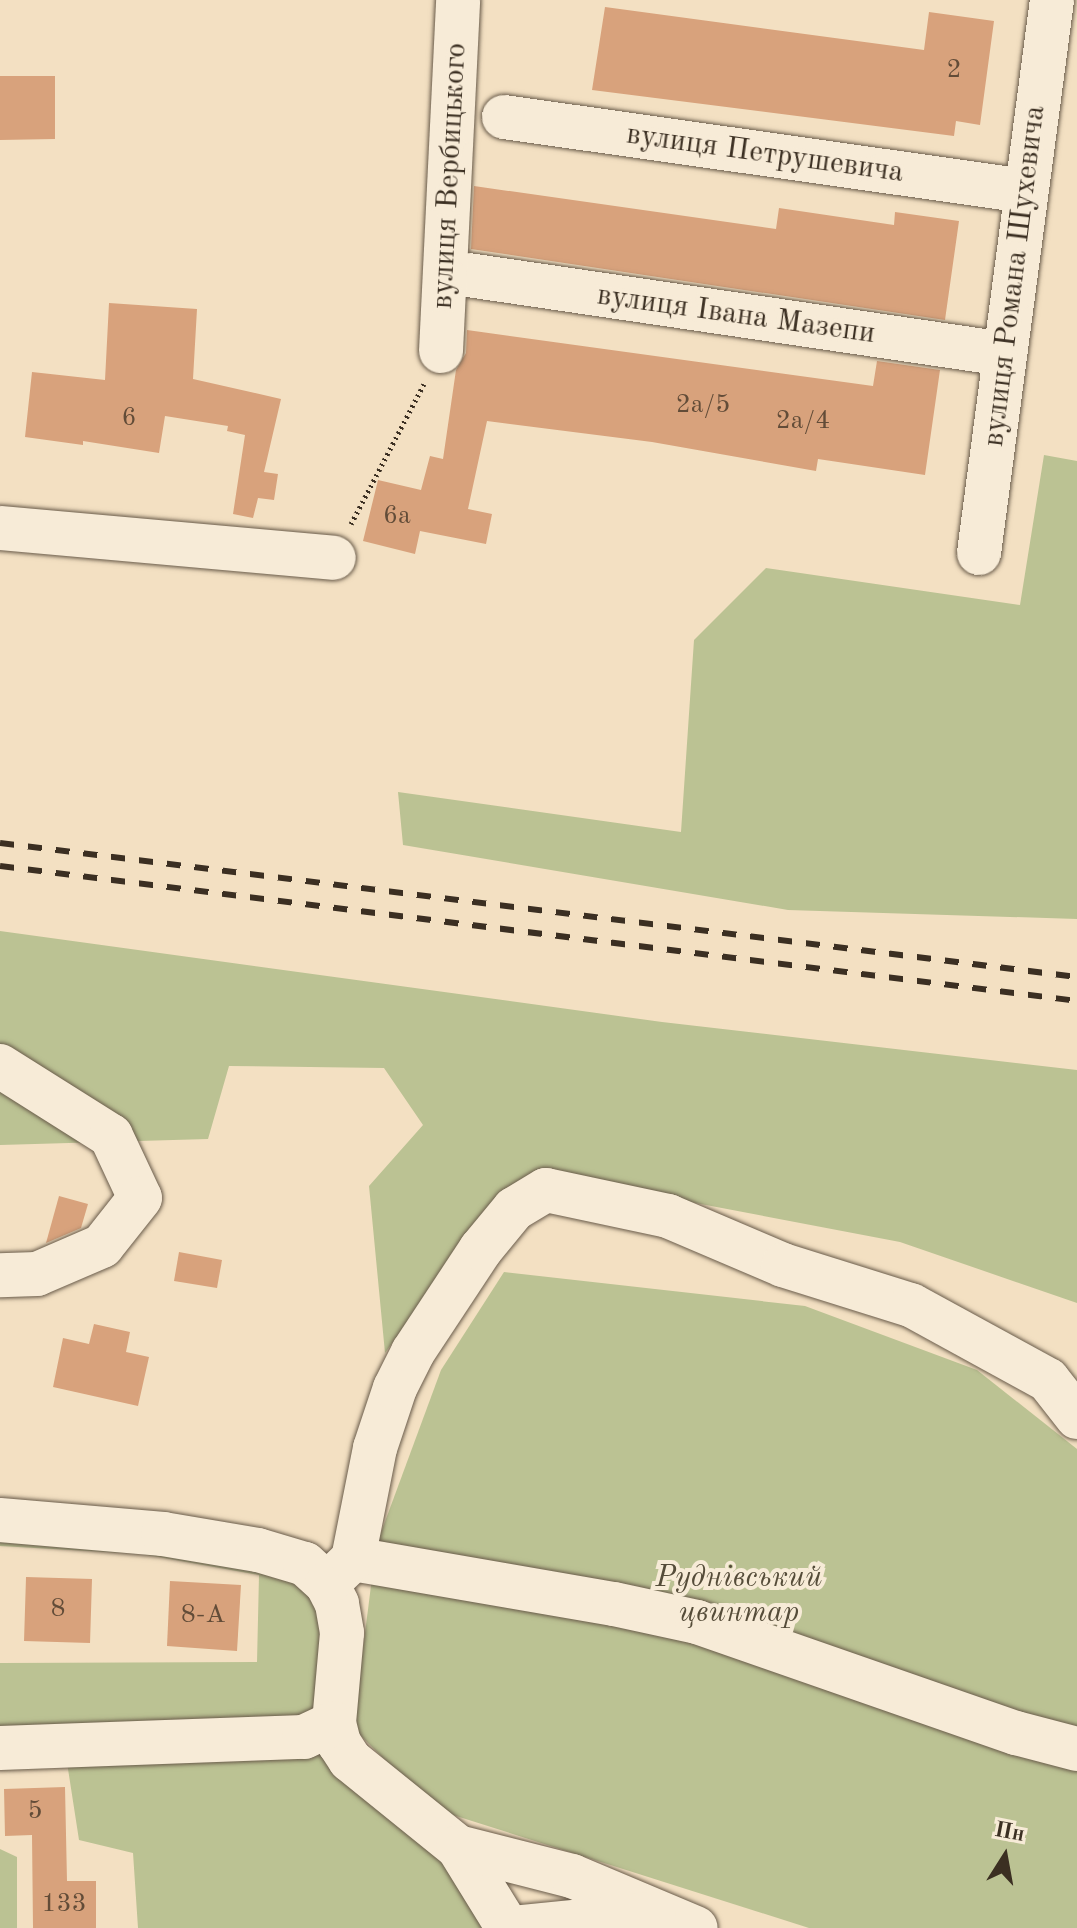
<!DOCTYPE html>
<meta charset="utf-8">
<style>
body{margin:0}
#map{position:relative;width:1077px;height:1928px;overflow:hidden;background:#f3e0c2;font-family:"Old Standard TT",serif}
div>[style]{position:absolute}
.green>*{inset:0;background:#bbc293}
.building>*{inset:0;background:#d8a27c}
.path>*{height:5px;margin-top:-2.5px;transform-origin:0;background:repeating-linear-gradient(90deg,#3b2f22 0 2px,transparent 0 6px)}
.roads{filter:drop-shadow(0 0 2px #695b4a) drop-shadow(0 0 2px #695b4a)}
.minor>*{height:44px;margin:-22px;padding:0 22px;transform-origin:22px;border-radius:22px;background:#f7ebd7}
.rail>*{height:6px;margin-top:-3px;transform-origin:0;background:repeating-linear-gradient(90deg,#3b2f22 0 14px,transparent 0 28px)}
span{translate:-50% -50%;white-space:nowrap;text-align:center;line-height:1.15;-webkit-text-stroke:8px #f7ebd7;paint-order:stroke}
.number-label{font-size:26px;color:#624c38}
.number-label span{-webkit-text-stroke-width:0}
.street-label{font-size:30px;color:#3b2f22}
.park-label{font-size:30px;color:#554c39;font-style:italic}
.north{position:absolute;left:965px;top:1816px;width:80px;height:80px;-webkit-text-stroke:6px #f7ebd7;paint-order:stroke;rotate:11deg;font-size:22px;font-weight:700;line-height:32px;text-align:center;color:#3b2f22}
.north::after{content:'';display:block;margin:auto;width:28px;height:36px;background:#3b2f22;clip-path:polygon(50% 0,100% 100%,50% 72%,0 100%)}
</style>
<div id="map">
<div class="green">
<i style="clip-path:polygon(1044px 455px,1077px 461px,1077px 919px,788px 910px,403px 845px,398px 792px,681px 832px,694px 640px,766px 568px,1020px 605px)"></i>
<i style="clip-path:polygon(0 931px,662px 1022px,1077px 1070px,1077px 1303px,900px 1242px,627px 1190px,475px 1229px,385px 1353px,369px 1186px,423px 1125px,384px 1068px,229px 1066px,208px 1139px,0 1145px)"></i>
<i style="clip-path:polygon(504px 1272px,805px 1306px,977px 1370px,1077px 1449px,1077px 1928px,809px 1928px,434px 1809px,353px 1728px,376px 1546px,441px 1370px)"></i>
<i style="clip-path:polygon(0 1531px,283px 1574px,318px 1604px,333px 1643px,320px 1719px,0 1738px,0 1663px,257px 1662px,259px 1575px,142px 1554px,0 1546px)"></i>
<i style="clip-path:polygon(320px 1748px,452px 1857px,493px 1928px,138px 1928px,133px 1853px,79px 1840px,66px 1756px)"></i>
<i style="clip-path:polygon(0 1849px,17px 1857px,17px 1928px,0 1928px)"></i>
</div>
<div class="building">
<i style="clip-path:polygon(605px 7px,924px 50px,929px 12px,994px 21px,980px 125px,956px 121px,954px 136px,592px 90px)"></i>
<i style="clip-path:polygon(0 76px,55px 76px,55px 139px,0 140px)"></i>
<i style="clip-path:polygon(474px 186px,776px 229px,779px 208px,894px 225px,895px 212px,959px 221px,945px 320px,471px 249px)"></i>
<i style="clip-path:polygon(109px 303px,197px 309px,193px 379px,281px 399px,264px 472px,278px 474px,274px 500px,258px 498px,253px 518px,233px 514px,245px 435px,227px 431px,228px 426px,165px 416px,159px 453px,83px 441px,83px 445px,25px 437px,32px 372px,105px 380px)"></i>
<i style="clip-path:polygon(467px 330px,873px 386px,877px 361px,940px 370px,925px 475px,818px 459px,816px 471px,652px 442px,487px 421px,468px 509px,492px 514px,486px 544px,420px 531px,415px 554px,363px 541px,378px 480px,421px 490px,430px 456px,443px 459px,456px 370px,466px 353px)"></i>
<i style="clip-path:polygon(59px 1196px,88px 1204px,81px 1228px,46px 1243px)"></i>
<i style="clip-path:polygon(179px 1252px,222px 1260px,217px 1288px,174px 1281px)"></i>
<i style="clip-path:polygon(94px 1324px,130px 1332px,126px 1352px,149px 1357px,138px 1406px,53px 1387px,63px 1338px,89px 1344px)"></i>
<i style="clip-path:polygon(26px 1577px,92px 1579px,90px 1643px,24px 1641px)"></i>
<i style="clip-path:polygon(170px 1581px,241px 1585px,237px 1651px,167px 1646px)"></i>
<i style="clip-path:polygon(65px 1787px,67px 1881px,96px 1881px,96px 1928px,33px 1928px,32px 1835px,5px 1836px,4px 1789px)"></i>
</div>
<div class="path">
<i style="left:351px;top:524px;width:158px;rotate:-62.5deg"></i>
</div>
<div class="roads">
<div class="minor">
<i style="left:504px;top:117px;width:526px;rotate:8.08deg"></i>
<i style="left:468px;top:275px;width:542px;rotate:8.38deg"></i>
<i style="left:441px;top:351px;width:351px;rotate:-87.2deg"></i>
<i style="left:0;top:528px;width:335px;rotate:5.1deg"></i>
<i style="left:979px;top:553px;width:558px;rotate:-82.48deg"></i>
<i style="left:0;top:1066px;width:131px;rotate:32.2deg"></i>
<i style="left:111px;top:1136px;width:68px;rotate:64.9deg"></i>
<i style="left:140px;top:1198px;width:61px;rotate:128.4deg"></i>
<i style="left:102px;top:1246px;width:71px;rotate:156.7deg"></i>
<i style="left:37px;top:1274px;width:37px;rotate:178deg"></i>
<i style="left:0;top:1520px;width:164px;rotate:4.9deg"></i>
<i style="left:163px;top:1534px;width:96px;rotate:9.6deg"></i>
<i style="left:258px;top:1550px;width:49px;rotate:16.6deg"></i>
<i style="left:305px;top:1564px;width:30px;rotate:42deg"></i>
<i style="left:327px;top:1584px;width:22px;rotate:63deg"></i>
<i style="left:337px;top:1604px;width:29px;rotate:80deg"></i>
<i style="left:342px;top:1633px;width:90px;rotate:95.1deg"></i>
<i style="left:334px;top:1723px;width:21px;rotate:76deg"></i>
<i style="left:339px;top:1743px;width:20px;rotate:57deg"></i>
<i style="left:350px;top:1760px;width:139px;rotate:38.9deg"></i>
<i style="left:458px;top:1847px;width:95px;rotate:58.3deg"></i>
<i style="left:353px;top:1559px;width:265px;rotate:9.8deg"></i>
<i style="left:614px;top:1604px;width:85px;rotate:12.2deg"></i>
<i style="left:697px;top:1622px;width:338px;rotate:19.2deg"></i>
<i style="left:1016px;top:1733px;width:63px;rotate:14.7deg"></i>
<i style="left:327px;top:1584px;width:36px;rotate:-44deg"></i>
<i style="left:353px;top:1559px;width:113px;rotate:-78.8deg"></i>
<i style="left:375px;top:1448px;width:63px;rotate:-71.6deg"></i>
<i style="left:395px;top:1388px;width:40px;rotate:-63.4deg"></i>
<i style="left:413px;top:1352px;width:123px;rotate:-56.6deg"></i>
<i style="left:481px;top:1249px;width:52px;rotate:-50.5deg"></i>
<i style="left:514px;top:1209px;width:37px;rotate:-31deg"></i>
<i style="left:546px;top:1190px;width:125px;rotate:12deg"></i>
<i style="left:668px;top:1216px;width:125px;rotate:23.1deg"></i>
<i style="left:783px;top:1265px;width:134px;rotate:17.4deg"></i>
<i style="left:911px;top:1305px;width:156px;rotate:28.7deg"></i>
<i style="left:1048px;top:1380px;width:47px;rotate:51.9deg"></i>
<i style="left:0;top:1748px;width:304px;rotate:-2.1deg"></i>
<i style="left:304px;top:1737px;width:33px;rotate:-25deg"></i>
<i style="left:458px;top:1847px;width:118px;rotate:14.3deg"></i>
<i style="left:572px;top:1876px;width:134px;rotate:22.8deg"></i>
<i style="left:513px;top:1928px;width:141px;rotate:-5.7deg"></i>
</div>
</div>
<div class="rail">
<i style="left:0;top:843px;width:1085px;rotate:7.09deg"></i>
<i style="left:0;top:866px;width:1085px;rotate:7.14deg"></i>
</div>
<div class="number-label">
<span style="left:954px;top:71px">2</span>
<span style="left:703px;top:406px">2а/5</span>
<span style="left:129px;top:419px">6</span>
<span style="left:803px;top:422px">2а/4</span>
<span style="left:397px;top:517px">6а</span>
<span style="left:58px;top:1610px">8</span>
<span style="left:203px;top:1616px">8-А</span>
<span style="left:35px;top:1812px">5</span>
<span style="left:64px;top:1905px">133</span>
</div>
<div class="street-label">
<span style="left:765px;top:154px;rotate:8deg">вулиця Петрушевича</span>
<span style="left:450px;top:176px;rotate:-87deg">вулиця Вербицького</span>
<span style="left:1015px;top:276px;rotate:-83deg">вулиця Романа Шухевича</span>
<span style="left:736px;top:315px;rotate:8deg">вулиця Івана Мазепи</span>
</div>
<div class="park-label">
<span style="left:739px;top:1595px">Руднівський<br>цвинтар</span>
</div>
<div class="north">Пн</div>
</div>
